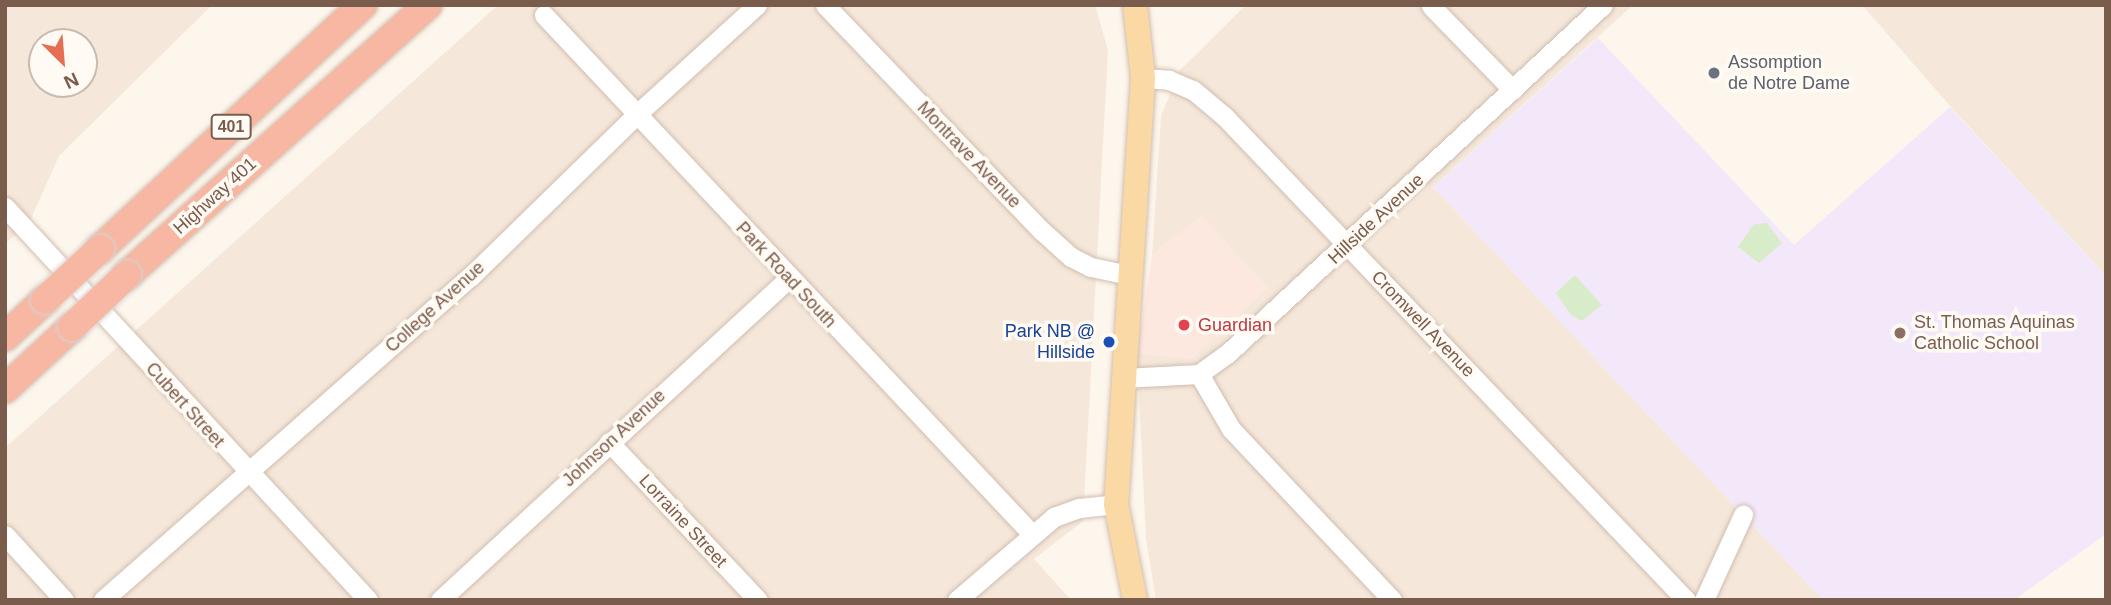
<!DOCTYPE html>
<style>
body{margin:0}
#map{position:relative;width:2111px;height:605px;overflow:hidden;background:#fdf6ec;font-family:Arial,sans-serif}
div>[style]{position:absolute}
.residential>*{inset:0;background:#f5e8da}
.commercial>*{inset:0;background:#fde8e0}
.education>*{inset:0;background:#f3e8fa}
.green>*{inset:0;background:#d8ecc9}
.roads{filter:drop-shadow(0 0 2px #d1beb0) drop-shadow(0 0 2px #d1beb0)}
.minor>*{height:19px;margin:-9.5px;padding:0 9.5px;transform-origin:9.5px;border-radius:9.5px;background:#fff}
.major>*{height:24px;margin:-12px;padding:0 12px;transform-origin:12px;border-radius:12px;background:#fbd9a5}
.highway>*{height:28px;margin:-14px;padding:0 14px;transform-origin:14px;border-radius:14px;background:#f7b7a3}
.bridges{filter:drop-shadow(0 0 2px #dad1cd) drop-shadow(0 0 2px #dad1cd)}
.highway-bridge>*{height:28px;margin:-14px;padding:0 14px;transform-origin:14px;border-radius:14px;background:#f7b7a3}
.dots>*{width:19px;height:19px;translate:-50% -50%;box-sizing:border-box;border:4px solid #fffaf3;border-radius:50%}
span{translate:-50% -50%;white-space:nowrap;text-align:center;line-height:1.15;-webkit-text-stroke:7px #fffaf3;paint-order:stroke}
.shield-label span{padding:2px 5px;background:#fffaf3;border:2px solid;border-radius:5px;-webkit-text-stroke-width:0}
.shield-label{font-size:16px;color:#7a5c4d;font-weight:700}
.worship-label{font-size:18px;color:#5b616d}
.left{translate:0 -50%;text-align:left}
.street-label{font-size:18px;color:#7a5c4d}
.education-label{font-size:18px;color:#785e54}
.health-label{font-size:18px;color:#be3a42}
.transit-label{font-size:18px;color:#164399}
.right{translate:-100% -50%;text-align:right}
.frame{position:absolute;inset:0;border:7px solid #7a5c4d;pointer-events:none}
.north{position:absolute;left:28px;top:28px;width:70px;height:70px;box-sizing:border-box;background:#fffaf3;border:2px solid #cabbb1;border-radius:50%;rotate:155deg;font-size:19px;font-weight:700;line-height:28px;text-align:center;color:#7a5c4d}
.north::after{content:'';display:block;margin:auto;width:24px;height:32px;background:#e76f51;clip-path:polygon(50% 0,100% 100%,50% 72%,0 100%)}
</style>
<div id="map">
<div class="residential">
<i style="clip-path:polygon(evenodd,5px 5px,212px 5px,59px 156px,30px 221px,5px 244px,5px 5px,42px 42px,84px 42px,84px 84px,42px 84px,42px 42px)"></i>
<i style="clip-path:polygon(498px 5px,1095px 5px,1108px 50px,1083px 521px,1034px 559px,1071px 600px,5px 600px,5px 448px)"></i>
<i style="clip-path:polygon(1246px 5px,1633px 5px,1433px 187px,1823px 600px,1156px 600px,1146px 539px,1137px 353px,1192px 358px,1202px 216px,1152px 255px,1161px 116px,1180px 70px)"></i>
<i style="clip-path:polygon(1862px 5px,2106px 5px,2106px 276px,1951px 107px)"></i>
</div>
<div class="commercial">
<i style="clip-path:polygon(1202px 216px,1268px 288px,1192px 358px,1137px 353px,1152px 255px)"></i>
</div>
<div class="education">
<i style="clip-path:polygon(1598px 38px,1794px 245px,1950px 107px,2106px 276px,2106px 534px,2014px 600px,1823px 600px,1433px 187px)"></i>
</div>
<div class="green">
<i style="clip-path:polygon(1767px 223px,1782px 243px,1759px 263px,1738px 247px,1754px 224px)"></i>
<i style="clip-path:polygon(1575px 275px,1602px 305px,1582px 321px,1571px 315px,1556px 293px)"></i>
</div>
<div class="roads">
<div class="minor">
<i style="left:825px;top:5px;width:313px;rotate:46.2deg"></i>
<i style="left:1042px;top:231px;width:39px;rotate:42deg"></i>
<i style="left:1071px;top:257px;width:22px;rotate:27deg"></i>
<i style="left:1091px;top:267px;width:40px;rotate:12deg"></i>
<i style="left:1431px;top:6px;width:117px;rotate:45.7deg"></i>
<i style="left:544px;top:15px;width:711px;rotate:46.77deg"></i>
<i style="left:1143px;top:78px;width:26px;rotate:4deg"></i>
<i style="left:1169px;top:80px;width:26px;rotate:23deg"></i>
<i style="left:1193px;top:90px;width:42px;rotate:40.2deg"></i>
<i style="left:1225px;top:117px;width:668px;rotate:46.34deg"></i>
<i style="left:5px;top:207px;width:535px;rotate:47.27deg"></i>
<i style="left:1199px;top:374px;width:64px;rotate:59.8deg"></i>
<i style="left:1231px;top:429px;width:235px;rotate:46.7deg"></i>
<i style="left:1123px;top:378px;width:76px;rotate:-3deg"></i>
<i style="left:1199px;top:374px;width:34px;rotate:-36deg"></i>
<i style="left:1227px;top:354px;width:513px;rotate:-42.87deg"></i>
<i style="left:609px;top:442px;width:217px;rotate:46.7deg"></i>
<i style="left:5px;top:535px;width:88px;rotate:47.8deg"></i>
<i style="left:103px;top:600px;width:489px;rotate:-41.4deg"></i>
<i style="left:470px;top:277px;width:232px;rotate:-44.3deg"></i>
<i style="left:636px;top:115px;width:164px;rotate:-42.3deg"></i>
<i style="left:440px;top:600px;width:475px;rotate:-42.7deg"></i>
<i style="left:957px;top:600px;width:128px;rotate:-40.6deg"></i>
<i style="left:1054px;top:517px;width:27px;rotate:-20deg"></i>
<i style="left:1079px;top:508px;width:37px;rotate:-6deg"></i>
<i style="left:1704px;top:600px;width:94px;rotate:-65.4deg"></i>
</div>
<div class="major">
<i style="left:1135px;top:5px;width:73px;rotate:83.7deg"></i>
<i style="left:1143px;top:78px;width:427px;rotate:93.6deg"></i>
<i style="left:1116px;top:504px;width:98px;rotate:78.8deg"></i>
</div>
<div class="highway">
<i style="left:100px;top:249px;width:359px;rotate:-42.9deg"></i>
<i style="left:127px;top:275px;width:404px;rotate:-41.9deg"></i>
<i style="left:5px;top:337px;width:54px;rotate:-42.8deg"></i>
<i style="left:5px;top:389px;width:91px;rotate:-42.8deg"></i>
</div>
</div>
<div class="bridges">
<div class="highway-bridge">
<i style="left:45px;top:300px;width:75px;rotate:-42.8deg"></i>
<i style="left:72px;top:327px;width:76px;rotate:-43.4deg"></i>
</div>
</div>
<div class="dots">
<i style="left:1714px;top:73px;background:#6b7280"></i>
<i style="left:1184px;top:325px;background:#e0444e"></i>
<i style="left:1900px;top:333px;background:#8d6e63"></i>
<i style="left:1109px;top:342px;background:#1a4fb4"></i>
</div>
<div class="shield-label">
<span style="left:231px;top:127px">401</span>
</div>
<div class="worship-label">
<span class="left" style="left:1728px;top:73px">Assomption<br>de Notre Dame</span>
</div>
<div class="street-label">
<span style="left:969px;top:155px;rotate:46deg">Montrave Avenue</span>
<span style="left:215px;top:196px;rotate:-42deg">Highway 401</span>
<span style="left:1376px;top:219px;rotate:-43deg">Hillside Avenue</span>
<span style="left:786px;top:275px;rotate:47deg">Park Road South</span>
<span style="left:435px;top:307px;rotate:-42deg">College Avenue</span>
<span style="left:1423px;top:324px;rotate:46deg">Cromwell Avenue</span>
<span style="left:185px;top:405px;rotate:48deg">Cubert Street</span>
<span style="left:614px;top:438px;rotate:-43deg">Johnson Avenue</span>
<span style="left:683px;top:521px;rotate:47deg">Lorraine Street</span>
</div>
<div class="education-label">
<span class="left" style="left:1914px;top:333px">St. Thomas Aquinas<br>Catholic School</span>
</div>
<div class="health-label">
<span class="left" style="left:1198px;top:325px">Guardian</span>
</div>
<div class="transit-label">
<span class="right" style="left:1095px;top:342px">Park NB @<br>Hillside</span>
</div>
<div class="frame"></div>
<div class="north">N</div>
</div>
